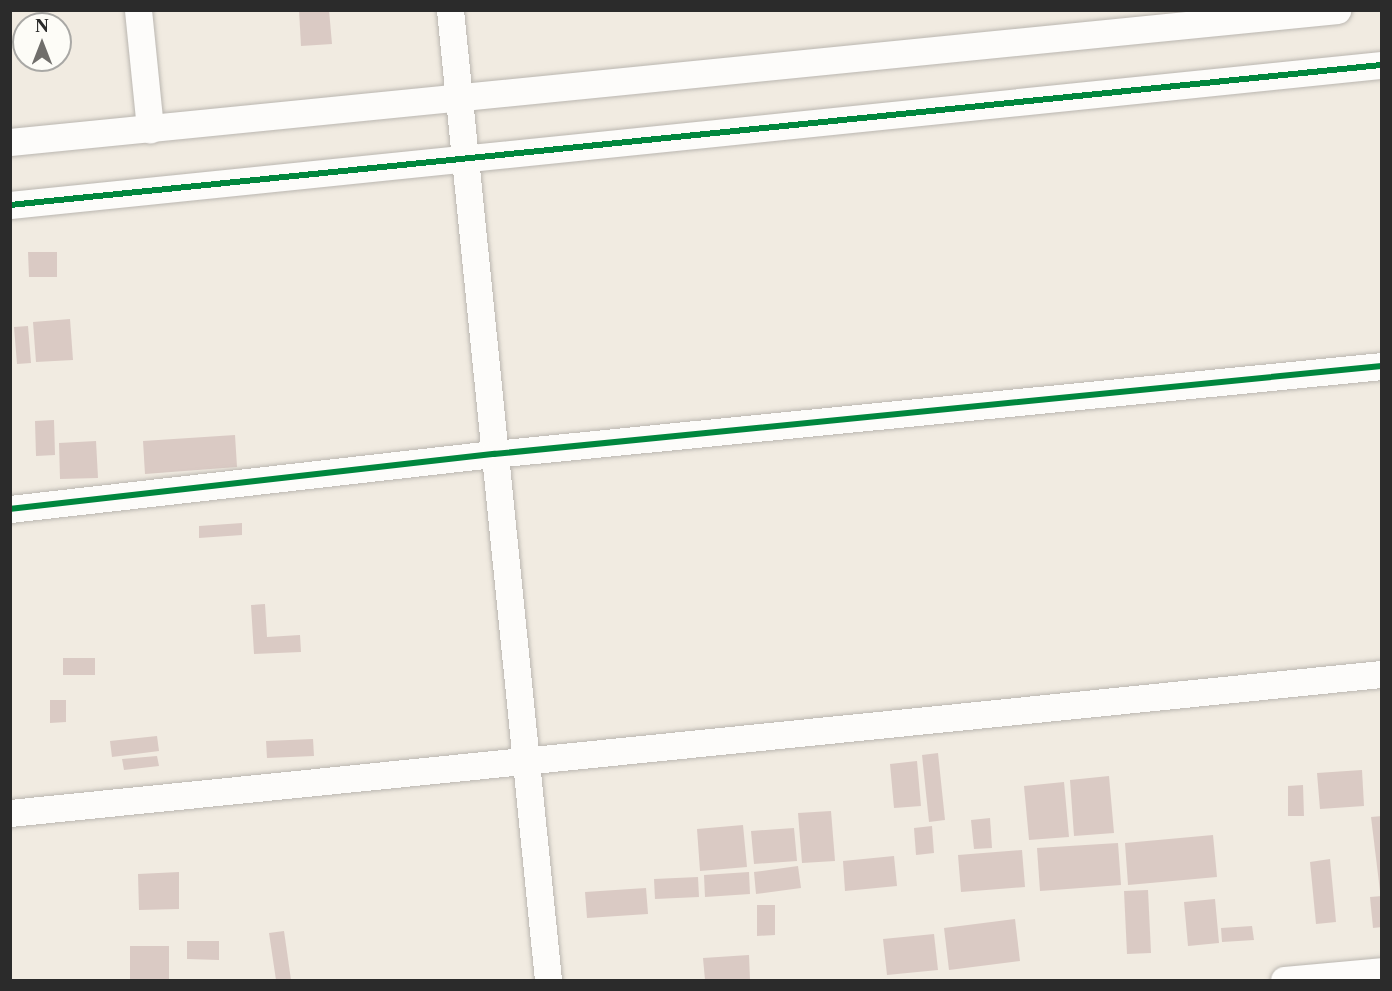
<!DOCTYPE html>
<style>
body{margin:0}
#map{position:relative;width:1392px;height:991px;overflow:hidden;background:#f1ebe1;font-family:"Libre Caslon Text",serif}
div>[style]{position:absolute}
.building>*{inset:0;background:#dacac4}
.roads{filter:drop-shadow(0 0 2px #bab6b0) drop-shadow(0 0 2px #bab6b0)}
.minor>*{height:27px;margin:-13.5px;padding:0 13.5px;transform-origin:13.5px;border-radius:13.5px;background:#fdfcfa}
.cycleway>*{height:6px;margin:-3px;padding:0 3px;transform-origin:3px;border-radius:3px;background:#00873e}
span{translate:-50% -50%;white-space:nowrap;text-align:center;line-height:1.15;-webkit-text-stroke:4.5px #fdfcf7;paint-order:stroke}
.frame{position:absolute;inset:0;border:12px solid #2b2b2b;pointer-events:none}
.north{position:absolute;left:12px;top:12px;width:60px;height:60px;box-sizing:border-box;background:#fdfcf7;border:2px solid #a9a8a5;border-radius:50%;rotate:0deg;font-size:16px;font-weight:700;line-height:24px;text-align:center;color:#2b2b2b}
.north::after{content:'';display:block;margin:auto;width:21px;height:27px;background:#706e6b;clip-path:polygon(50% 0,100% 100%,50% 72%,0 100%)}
</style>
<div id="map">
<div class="building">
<i style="clip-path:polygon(299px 10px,329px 10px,332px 44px,301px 46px)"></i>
<i style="clip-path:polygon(28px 252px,57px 252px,57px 277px,29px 277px)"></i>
<i style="clip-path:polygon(70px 319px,73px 360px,36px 362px,33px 322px)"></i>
<i style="clip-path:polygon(28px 326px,31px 363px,17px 364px,14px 327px)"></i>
<i style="clip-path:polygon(54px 420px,55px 455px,36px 456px,35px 421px)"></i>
<i style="clip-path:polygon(235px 435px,237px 467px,145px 474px,143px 441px)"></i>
<i style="clip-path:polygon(96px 441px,98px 478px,60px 479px,59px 443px)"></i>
<i style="clip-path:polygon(242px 523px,242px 535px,199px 538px,199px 526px)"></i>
<i style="clip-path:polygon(265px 604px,267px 637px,300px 635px,301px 652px,254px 654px,251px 605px)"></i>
<i style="clip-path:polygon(63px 658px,95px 658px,95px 675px,63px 675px)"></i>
<i style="clip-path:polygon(50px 700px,66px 700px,66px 722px,50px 723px)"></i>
<i style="clip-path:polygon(157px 736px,159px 751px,112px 757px,110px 741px)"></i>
<i style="clip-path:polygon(313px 739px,314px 756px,267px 758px,266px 741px)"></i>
<i style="clip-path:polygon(938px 753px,945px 820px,929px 822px,922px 755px)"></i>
<i style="clip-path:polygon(157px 756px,159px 766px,124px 770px,122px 759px)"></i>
<i style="clip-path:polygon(917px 761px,921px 806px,894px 808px,890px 764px)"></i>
<i style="clip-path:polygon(1362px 770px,1364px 806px,1320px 809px,1317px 773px)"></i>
<i style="clip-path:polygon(1109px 776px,1114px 833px,1074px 836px,1070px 780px)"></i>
<i style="clip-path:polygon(1064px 782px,1069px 837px,1029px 840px,1024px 786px)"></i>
<i style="clip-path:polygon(1303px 785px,1304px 816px,1288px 816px,1288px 786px)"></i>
<i style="clip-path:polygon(831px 811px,835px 861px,802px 863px,798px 813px)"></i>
<i style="clip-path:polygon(1382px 816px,1382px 891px,1380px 891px,1371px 817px)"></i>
<i style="clip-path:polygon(990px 818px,992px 848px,974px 849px,971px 820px)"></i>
<i style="clip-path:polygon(743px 825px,747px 867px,700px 871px,697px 829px)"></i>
<i style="clip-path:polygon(932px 826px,934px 853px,916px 855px,914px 828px)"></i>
<i style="clip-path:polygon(794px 828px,797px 861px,754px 864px,751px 831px)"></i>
<i style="clip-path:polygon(1213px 835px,1217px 877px,1128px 885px,1125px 843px)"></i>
<i style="clip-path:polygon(1118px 843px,1121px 885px,1040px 891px,1037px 848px)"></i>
<i style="clip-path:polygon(1022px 850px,1025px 887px,961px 892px,958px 855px)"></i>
<i style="clip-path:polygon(894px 856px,897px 886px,845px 891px,843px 861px)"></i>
<i style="clip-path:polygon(1330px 859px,1336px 922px,1316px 924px,1310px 862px)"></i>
<i style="clip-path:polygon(798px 866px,801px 888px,756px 894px,754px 872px)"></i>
<i style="clip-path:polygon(179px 872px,179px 909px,139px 910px,138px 874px)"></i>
<i style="clip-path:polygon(749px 872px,750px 894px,705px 897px,704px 875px)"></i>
<i style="clip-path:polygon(698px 877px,699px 897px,655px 899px,654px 879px)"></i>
<i style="clip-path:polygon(646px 888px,648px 914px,587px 918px,585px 892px)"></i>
<i style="clip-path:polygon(1148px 890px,1151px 953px,1127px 954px,1124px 891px)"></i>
<i style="clip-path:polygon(1382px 896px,1382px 927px,1373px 928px,1370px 897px)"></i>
<i style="clip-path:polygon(1215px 899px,1219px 943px,1188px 946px,1184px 902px)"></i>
<i style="clip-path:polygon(757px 905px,775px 905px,775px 935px,757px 936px)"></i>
<i style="clip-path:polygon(1015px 919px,1020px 961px,949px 970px,944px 928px)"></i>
<i style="clip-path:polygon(1252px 926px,1254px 940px,1222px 942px,1221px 928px)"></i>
<i style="clip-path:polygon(284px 931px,291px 980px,276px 980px,269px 933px)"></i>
<i style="clip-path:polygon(934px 934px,938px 970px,887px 975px,883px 939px)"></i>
<i style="clip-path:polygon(187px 941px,219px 941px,219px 960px,187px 959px)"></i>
<i style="clip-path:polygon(130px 946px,169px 946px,169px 980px,130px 980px)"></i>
<i style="clip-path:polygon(749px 955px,750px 980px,705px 980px,703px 958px)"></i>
</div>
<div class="roads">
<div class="minor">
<i style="left:138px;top:10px;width:120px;rotate:84.2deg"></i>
<i style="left:450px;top:10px;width:975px;rotate:84.23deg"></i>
<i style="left:10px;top:142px;width:1334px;rotate:-5.68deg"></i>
<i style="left:10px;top:205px;width:1379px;rotate:-5.83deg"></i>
<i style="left:10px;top:509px;width:487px;rotate:-6.5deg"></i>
<i style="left:494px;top:454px;width:892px;rotate:-5.66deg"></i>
<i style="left:10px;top:813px;width:1379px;rotate:-5.79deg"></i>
<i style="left:1284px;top:980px;width:98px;rotate:-5.2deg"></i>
</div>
</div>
<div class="cycleway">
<i style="left:10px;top:205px;width:1379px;rotate:-5.83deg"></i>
<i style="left:10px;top:509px;width:487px;rotate:-6.5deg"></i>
<i style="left:494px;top:454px;width:892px;rotate:-5.66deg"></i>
</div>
<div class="frame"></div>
<div class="north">N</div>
</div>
